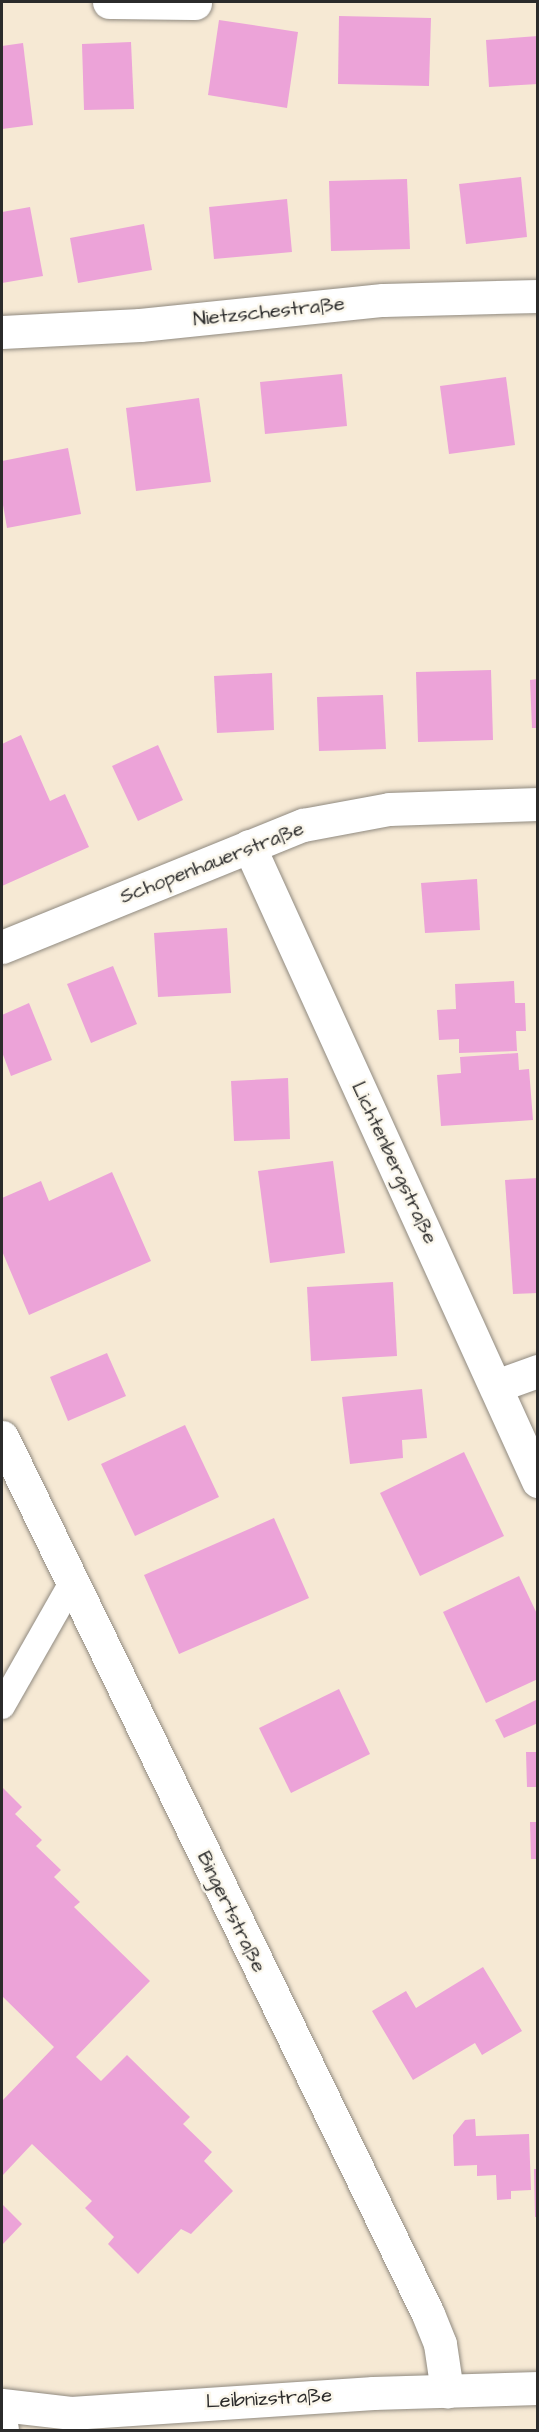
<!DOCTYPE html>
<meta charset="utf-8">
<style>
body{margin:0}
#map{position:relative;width:539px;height:2432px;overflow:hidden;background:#f6e9d4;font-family:"Architects Daughter",sans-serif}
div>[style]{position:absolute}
.building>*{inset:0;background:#eca3d8}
.roads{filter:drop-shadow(0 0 2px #908a80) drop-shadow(0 0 2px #908a80)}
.service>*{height:26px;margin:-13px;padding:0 13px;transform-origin:13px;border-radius:13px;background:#fff}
.minor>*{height:33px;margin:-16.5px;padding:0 16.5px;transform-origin:16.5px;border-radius:16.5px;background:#fff}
span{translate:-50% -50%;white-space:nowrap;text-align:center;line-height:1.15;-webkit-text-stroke:5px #fbf7ec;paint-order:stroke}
.street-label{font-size:20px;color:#2b2b2b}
.frame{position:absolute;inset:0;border:3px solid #2b2b2b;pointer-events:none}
</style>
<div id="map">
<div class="building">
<i style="clip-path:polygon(339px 16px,431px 18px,429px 86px,338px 84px)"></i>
<i style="clip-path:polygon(219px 20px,298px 32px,287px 108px,208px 95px)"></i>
<i style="clip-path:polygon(538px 36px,538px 84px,489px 87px,486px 40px)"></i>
<i style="clip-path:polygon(131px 42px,134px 109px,84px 110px,82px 44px)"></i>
<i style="clip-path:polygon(23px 43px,33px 125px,2px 129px,2px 46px)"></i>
<i style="clip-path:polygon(521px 177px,527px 237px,466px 244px,459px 184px)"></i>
<i style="clip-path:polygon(407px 179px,410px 249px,331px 251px,329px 181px)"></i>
<i style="clip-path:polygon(287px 199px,292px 252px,214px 259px,209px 207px)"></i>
<i style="clip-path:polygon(30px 207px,43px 276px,2px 283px,2px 212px)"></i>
<i style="clip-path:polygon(144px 224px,152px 270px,78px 283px,70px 238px)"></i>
<i style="clip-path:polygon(342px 374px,347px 426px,265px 434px,260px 382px)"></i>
<i style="clip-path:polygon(506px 377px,515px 445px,449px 454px,440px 386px)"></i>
<i style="clip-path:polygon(199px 398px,211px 482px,136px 491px,126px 408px)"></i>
<i style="clip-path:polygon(68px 448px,81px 514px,7px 528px,2px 499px,2px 461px)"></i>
<i style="clip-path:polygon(491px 670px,493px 740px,418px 742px,416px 672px)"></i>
<i style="clip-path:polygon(272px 673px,274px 730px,217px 733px,214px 676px)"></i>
<i style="clip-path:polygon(538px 679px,538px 728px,532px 728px,530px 680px)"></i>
<i style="clip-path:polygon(383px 695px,386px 749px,319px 751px,317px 697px)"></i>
<i style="clip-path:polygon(21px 735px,50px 801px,65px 794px,89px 847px,2px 886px,2px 744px)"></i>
<i style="clip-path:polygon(158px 745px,183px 800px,138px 821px,112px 766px)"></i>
<i style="clip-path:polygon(477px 879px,480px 930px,425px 933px,421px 883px)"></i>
<i style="clip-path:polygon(227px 928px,231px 993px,158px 997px,154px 933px)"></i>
<i style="clip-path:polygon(113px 966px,137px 1024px,91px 1043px,67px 984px)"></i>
<i style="clip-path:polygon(514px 981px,515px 1003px,525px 1003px,526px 1031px,516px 1031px,517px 1051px,459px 1053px,459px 1039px,439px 1040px,437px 1010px,456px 1009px,455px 984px)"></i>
<i style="clip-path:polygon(29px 1003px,52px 1060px,11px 1076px,2px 1052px,2px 1015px)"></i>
<i style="clip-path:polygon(518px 1053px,519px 1070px,529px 1069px,533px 1120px,441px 1126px,437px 1075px,461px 1073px,460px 1057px)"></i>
<i style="clip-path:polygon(288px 1078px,290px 1139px,234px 1141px,231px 1081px)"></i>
<i style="clip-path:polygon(333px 1161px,345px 1253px,270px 1263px,258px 1171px)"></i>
<i style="clip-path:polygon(112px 1172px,151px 1261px,29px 1315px,2px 1251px,2px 1198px,41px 1181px,49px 1201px)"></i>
<i style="clip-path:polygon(538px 1178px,538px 1293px,513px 1294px,505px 1180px)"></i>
<i style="clip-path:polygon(393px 1282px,397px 1356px,311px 1361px,307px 1287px)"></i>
<i style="clip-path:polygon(107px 1353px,126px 1396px,68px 1421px,50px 1377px)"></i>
<i style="clip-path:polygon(422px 1389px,427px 1438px,402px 1440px,403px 1458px,350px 1464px,342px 1397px)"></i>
<i style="clip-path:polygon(185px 1425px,219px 1497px,135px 1536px,101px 1464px)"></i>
<i style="clip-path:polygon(464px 1452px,504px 1536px,420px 1576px,380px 1493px)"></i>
<i style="clip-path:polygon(274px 1518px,309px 1598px,179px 1654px,144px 1575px)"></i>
<i style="clip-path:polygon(519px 1576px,538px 1616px,538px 1679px,486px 1703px,443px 1612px)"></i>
<i style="clip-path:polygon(339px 1689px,370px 1754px,291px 1793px,259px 1728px)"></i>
<i style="clip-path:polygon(538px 1699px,538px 1723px,504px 1738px,495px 1720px)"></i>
<i style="clip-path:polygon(526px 1752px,538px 1752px,538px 1787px,527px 1787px)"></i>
<i style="clip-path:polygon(2px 1787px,22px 1807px,15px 1814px,42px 1840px,36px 1846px,61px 1870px,54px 1877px,80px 1902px,74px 1907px,150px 1981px,76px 2057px,101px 2081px,127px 2055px,190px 2117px,183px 2124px,212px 2152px,204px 2161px,233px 2191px,191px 2234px,181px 2229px,138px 2274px,108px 2244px,114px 2237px,85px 2208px,92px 2201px,32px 2144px,2px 2176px,2px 2101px,54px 2047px,2px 1996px)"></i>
<i style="clip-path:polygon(530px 1822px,538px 1822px,538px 1859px,531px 1859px)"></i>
<i style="clip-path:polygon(483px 1967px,522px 2031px,482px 2055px,475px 2043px,413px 2080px,372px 2011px,406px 1991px,416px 2008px)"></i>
<i style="clip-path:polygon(475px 2119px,476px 2136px,529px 2134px,531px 2190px,511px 2191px,511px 2199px,497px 2200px,496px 2175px,477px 2176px,477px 2165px,454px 2166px,453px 2135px,465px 2120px)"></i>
<i style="clip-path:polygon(534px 2169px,538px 2169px,538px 2217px,535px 2217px)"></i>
<i style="clip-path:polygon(2px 2204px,22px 2224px,2px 2245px)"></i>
</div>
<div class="roads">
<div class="service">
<i style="left:2px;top:1706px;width:142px;rotate:-60.4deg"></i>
<i style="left:2px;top:2405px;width:25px;rotate:81deg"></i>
</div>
<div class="minor">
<i style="left:109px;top:2px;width:86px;rotate:0.7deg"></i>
<i style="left:2px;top:332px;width:138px;rotate:-2.9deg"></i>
<i style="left:140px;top:325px;width:244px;rotate:-5.9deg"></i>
<i style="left:383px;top:300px;width:155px;rotate:-1.5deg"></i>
<i style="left:249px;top:846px;width:698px;rotate:65.53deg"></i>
<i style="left:2px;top:947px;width:325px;rotate:-22.1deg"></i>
<i style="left:303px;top:825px;width:87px;rotate:-10.5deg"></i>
<i style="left:389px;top:809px;width:149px;rotate:-1.9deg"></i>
<i style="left:496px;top:1386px;width:45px;rotate:-19.7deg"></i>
<i style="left:2px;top:1437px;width:975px;rotate:64.09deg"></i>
<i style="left:428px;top:2314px;width:32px;rotate:68deg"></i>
<i style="left:440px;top:2344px;width:48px;rotate:81.5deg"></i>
<i style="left:2px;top:2405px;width:69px;rotate:6.6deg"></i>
<i style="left:71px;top:2413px;width:303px;rotate:-3.8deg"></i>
<i style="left:373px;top:2393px;width:165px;rotate:-1.7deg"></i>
</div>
</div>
<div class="street-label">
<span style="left:269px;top:312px;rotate:-6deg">Nietzschestraße</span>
<span style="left:212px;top:863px;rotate:-21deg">Schopenhauerstraße</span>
<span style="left:394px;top:1163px;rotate:65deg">Lichtenbergstraße</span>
<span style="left:231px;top:1912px;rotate:64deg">Bingertstraße</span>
<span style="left:269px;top:2399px;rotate:-3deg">Leibnizstraße</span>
</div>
<div class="frame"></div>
</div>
